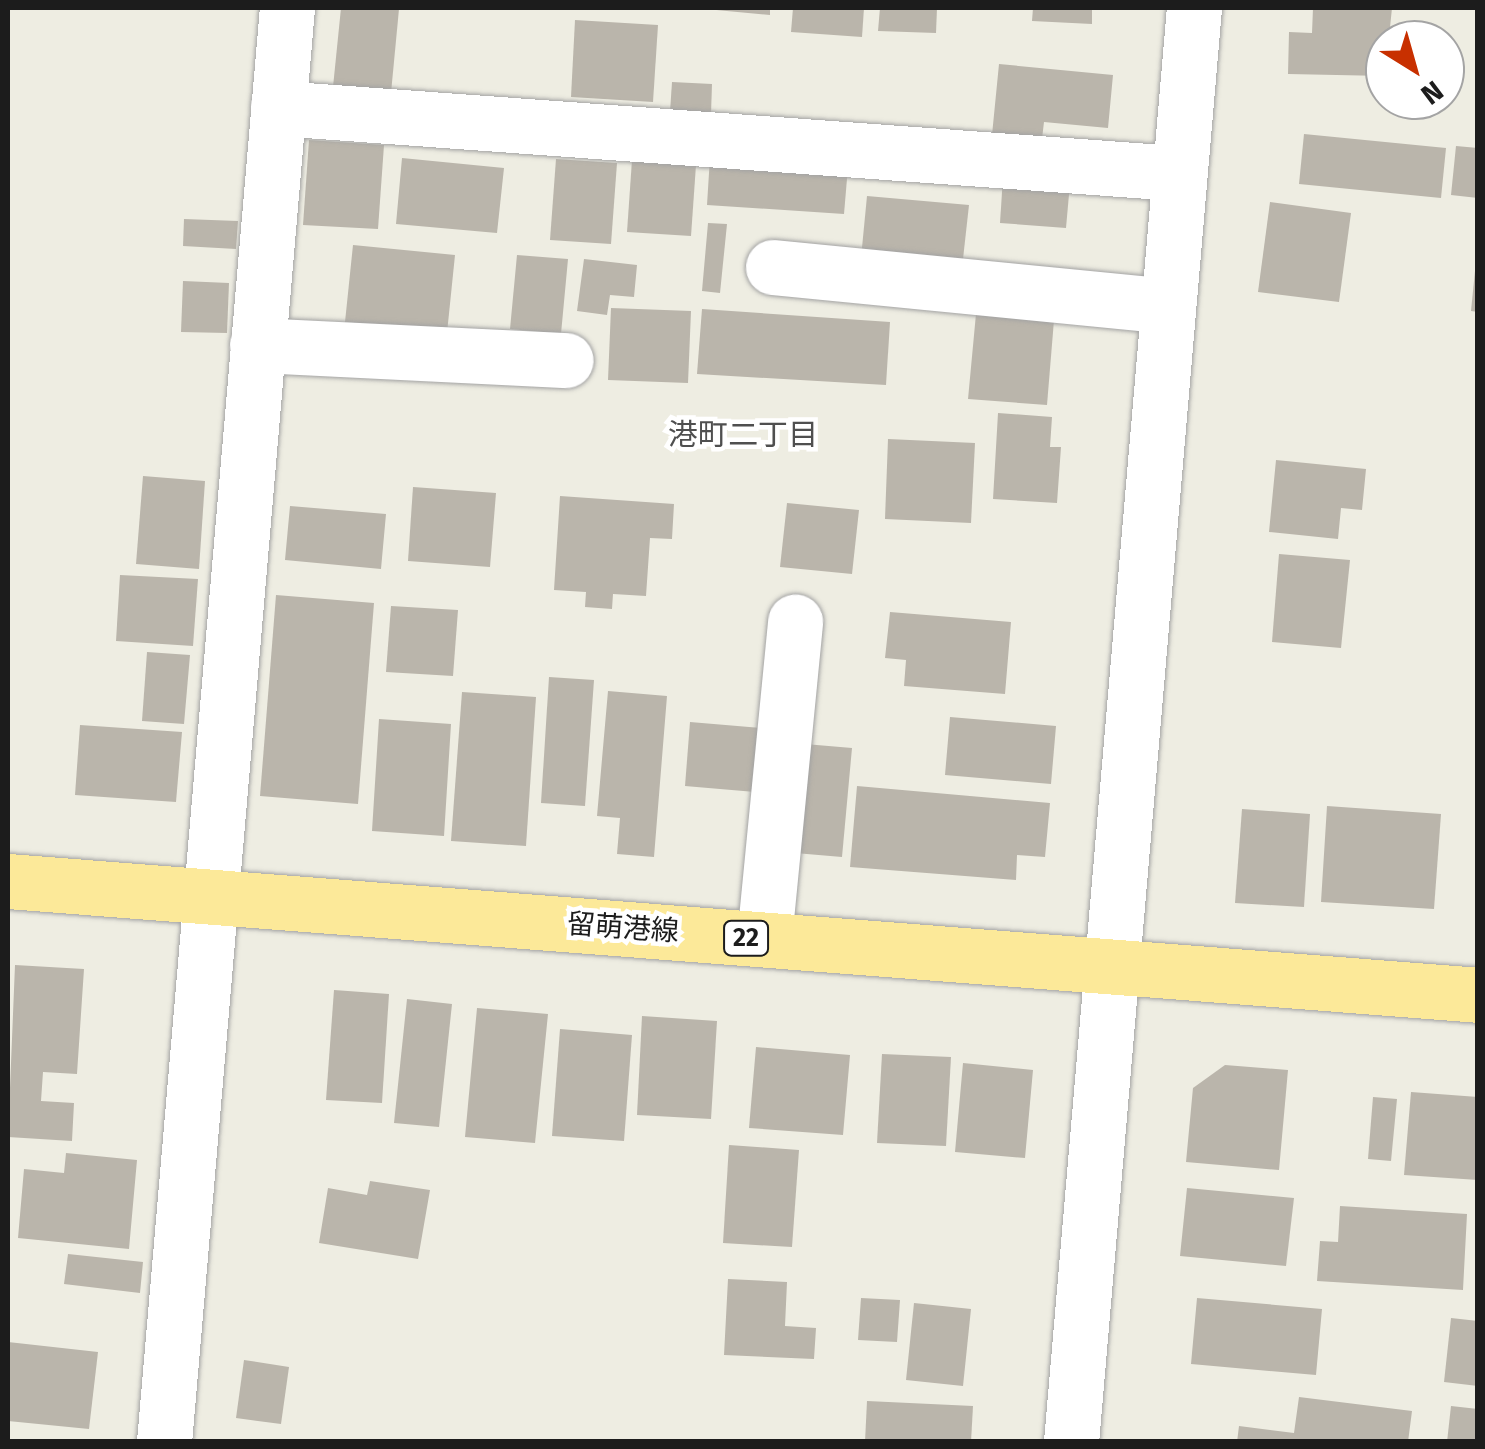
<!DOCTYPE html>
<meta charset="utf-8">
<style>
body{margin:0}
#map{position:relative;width:1485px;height:1449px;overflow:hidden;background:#eeede2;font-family:"Fira Sans","Noto Sans JP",sans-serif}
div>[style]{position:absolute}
.building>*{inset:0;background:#bab5ab}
.roads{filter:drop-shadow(0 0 2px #a3a3a3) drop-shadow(0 0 2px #a3a3a3)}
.minor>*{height:55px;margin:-27.5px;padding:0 27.5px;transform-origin:27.5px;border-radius:27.5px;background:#fff}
.major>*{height:55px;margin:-27.5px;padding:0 27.5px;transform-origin:27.5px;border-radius:27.5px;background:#fce999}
span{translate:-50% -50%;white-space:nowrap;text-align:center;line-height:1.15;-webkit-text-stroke:9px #fff;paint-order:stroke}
.shield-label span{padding:2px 8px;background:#fff;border:2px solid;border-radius:8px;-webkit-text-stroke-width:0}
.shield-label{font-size:25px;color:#1c1c1c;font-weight:700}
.street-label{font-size:28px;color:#1c1c1c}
.neighbourhood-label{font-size:30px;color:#4f4f4f}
.frame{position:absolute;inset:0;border:10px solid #1c1c1c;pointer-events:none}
.north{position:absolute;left:1365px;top:20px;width:100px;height:100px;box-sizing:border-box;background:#fff;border:2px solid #a4a4a4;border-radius:50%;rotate:143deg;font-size:28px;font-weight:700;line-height:40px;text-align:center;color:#1c1c1c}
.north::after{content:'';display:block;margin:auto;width:35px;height:45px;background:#c83000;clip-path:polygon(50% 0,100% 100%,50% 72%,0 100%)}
</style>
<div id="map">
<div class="building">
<i style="clip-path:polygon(341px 8px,399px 9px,391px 93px,333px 87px)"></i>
<i style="clip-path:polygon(695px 8px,770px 8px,770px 15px)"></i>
<i style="clip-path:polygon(793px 8px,864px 8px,862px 37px,791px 32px)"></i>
<i style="clip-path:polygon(880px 8px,937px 8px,936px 33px,878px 31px)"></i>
<i style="clip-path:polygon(1033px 8px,1092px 8px,1092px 24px,1032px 21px)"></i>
<i style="clip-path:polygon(1313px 8px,1392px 8px,1385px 76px,1288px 74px,1289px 32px,1312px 33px)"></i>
<i style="clip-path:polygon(575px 20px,658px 25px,653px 102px,571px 97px)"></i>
<i style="clip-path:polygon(999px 64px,1113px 75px,1108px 128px,1044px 122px,1042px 139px,992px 135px)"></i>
<i style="clip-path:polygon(672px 82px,712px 84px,711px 114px,670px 112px)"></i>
<i style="clip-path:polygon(1304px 134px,1446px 148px,1441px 198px,1299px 184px)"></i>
<i style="clip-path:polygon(309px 140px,384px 145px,378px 229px,303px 225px)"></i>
<i style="clip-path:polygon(1456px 146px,1478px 148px,1478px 198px,1451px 195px)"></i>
<i style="clip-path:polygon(710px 157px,848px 167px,844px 214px,707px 205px)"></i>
<i style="clip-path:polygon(402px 158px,504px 168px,497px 233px,396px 224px)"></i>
<i style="clip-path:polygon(556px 159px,617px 163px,611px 244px,550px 240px)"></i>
<i style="clip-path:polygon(632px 160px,696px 165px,691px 236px,627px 232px)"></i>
<i style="clip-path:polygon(1003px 177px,1070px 183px,1066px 228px,1000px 223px)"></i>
<i style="clip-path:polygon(867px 196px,969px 205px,962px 268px,861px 258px)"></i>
<i style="clip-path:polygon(1270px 202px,1351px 213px,1339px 302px,1258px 292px)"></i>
<i style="clip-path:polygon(184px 219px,238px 221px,236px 249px,183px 246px)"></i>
<i style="clip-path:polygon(708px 223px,727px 224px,720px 293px,702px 291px)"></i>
<i style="clip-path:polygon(353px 245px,455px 255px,447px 333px,345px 322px)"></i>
<i style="clip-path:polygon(517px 255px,568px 259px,561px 334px,510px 329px)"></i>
<i style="clip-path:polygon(584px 259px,637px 265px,634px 297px,610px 295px,607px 315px,577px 311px)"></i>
<i style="clip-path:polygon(1475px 271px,1478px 271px,1478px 312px,1471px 311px)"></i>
<i style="clip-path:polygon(183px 281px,229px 283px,227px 333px,181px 332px)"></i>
<i style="clip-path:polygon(611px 308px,691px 311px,688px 383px,608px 380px)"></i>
<i style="clip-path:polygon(702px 309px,890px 322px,886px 385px,697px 374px)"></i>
<i style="clip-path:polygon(976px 314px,1054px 320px,1047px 405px,968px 399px)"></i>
<i style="clip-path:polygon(998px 413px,1052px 417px,1050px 447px,1061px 447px,1057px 503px,993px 499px)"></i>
<i style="clip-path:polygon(888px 439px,975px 443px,971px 523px,885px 519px)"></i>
<i style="clip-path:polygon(1276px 460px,1366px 469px,1362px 510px,1341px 508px,1338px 539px,1269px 532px)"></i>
<i style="clip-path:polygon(143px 476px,205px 481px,199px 569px,136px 564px)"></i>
<i style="clip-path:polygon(413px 487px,496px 493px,490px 567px,408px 561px)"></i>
<i style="clip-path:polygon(560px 496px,674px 504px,672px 539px,650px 538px,646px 596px,613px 594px,612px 609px,585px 607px,586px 592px,554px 590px)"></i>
<i style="clip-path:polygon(787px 503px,859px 510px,852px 574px,780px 567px)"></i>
<i style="clip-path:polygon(290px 506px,386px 514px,381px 569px,285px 560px)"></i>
<i style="clip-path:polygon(1279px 554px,1350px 560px,1341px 648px,1272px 642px)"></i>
<i style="clip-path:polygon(120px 575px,198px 579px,193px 646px,116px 641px)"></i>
<i style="clip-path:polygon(276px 595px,374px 603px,358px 804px,260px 796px)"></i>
<i style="clip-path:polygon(391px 606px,458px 610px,453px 676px,386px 672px)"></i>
<i style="clip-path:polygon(890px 612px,1011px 622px,1005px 694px,904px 686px,906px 660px,885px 658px)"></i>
<i style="clip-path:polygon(147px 652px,190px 655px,184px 724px,142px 721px)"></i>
<i style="clip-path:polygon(549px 677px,594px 680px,585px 806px,541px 803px)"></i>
<i style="clip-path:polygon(608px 691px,667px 696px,654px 857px,617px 854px,620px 818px,597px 816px)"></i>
<i style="clip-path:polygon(462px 692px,536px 697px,526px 846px,451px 841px)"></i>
<i style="clip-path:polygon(950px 717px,1056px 726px,1051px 784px,945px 775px)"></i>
<i style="clip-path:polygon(379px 719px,451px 724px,444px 836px,372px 831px)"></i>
<i style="clip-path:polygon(690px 722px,761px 728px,755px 792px,685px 786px)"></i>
<i style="clip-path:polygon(80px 725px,182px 732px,176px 802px,75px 795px)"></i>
<i style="clip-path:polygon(805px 744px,852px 748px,842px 857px,795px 853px)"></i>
<i style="clip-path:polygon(857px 786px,1050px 803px,1045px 857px,1017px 855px,1016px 880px,850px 867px)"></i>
<i style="clip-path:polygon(1327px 806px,1441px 814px,1434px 909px,1321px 902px)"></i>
<i style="clip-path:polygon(1242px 809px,1310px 814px,1304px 907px,1235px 903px)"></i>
<i style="clip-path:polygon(15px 965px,84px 969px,77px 1074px,43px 1072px,41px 1101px,74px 1103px,72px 1141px,8px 1137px)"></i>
<i style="clip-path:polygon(334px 990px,389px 994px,382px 1103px,326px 1100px)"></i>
<i style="clip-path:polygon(407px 999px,452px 1004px,439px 1127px,394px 1123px)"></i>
<i style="clip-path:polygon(477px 1008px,548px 1014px,535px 1143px,465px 1137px)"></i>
<i style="clip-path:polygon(642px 1016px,717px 1021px,711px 1119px,637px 1115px)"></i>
<i style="clip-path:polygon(560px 1029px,632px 1035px,624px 1141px,552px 1136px)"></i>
<i style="clip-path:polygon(756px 1047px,850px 1055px,843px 1135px,749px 1128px)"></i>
<i style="clip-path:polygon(882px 1054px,951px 1057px,946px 1146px,877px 1143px)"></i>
<i style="clip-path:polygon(963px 1063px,1033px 1070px,1025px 1158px,955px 1152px)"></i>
<i style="clip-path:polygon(1225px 1065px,1288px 1070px,1279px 1170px,1186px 1162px,1193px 1088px)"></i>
<i style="clip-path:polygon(1411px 1092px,1478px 1097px,1478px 1180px,1404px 1175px)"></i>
<i style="clip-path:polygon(1373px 1097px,1397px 1099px,1391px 1161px,1368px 1159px)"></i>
<i style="clip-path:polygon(729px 1145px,799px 1150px,792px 1247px,723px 1243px)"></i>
<i style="clip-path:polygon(66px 1153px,137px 1160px,129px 1249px,18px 1238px,24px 1169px,64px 1173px)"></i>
<i style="clip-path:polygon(370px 1181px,430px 1190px,418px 1259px,319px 1243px,328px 1188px,367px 1195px)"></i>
<i style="clip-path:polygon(1187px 1188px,1294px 1198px,1286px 1266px,1180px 1256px)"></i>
<i style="clip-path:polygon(1340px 1206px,1467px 1214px,1463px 1290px,1317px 1281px,1320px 1241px,1338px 1242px)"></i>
<i style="clip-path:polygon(68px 1254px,143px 1262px,140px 1293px,64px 1284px)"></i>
<i style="clip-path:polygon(728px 1279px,787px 1282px,785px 1326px,816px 1328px,814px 1359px,724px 1355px)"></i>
<i style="clip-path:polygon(861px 1298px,900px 1300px,897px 1342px,858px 1340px)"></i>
<i style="clip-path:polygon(1197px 1298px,1322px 1309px,1316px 1375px,1191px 1364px)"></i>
<i style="clip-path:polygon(914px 1303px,971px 1309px,963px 1386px,906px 1380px)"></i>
<i style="clip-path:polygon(1451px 1318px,1478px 1321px,1478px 1386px,1444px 1382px)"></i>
<i style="clip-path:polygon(8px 1342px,98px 1352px,89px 1429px,8px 1421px)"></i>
<i style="clip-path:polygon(244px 1360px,289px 1367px,281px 1424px,236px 1418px)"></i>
<i style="clip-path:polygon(1299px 1397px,1412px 1411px,1408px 1442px,1237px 1442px,1239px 1426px,1294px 1433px)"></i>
<i style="clip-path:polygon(867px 1401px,973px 1406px,971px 1442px,865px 1442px)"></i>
<i style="clip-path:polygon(1451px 1406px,1478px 1409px,1478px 1442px,1447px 1442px)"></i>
</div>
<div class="roads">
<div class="minor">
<i style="left:278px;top:108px;width:901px;rotate:4.14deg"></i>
<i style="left:773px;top:267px;width:393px;rotate:5.6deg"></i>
<i style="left:257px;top:345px;width:309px;rotate:2.8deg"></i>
<i style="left:764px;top:939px;width:319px;rotate:-84.4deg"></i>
<i style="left:164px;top:1442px;width:1439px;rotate:-85.1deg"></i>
<i style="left:1071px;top:1442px;width:1439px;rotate:-85.1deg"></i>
</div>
<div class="major">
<i style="left:8px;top:881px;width:1474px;rotate:4.43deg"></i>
</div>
</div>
<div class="shield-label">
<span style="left:746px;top:938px">22</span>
</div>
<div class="street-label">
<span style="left:623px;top:928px;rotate:4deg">留萌港線</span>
</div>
<div class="neighbourhood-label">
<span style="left:743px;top:435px">港町二丁目</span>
</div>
<div class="frame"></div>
<div class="north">N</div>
</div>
